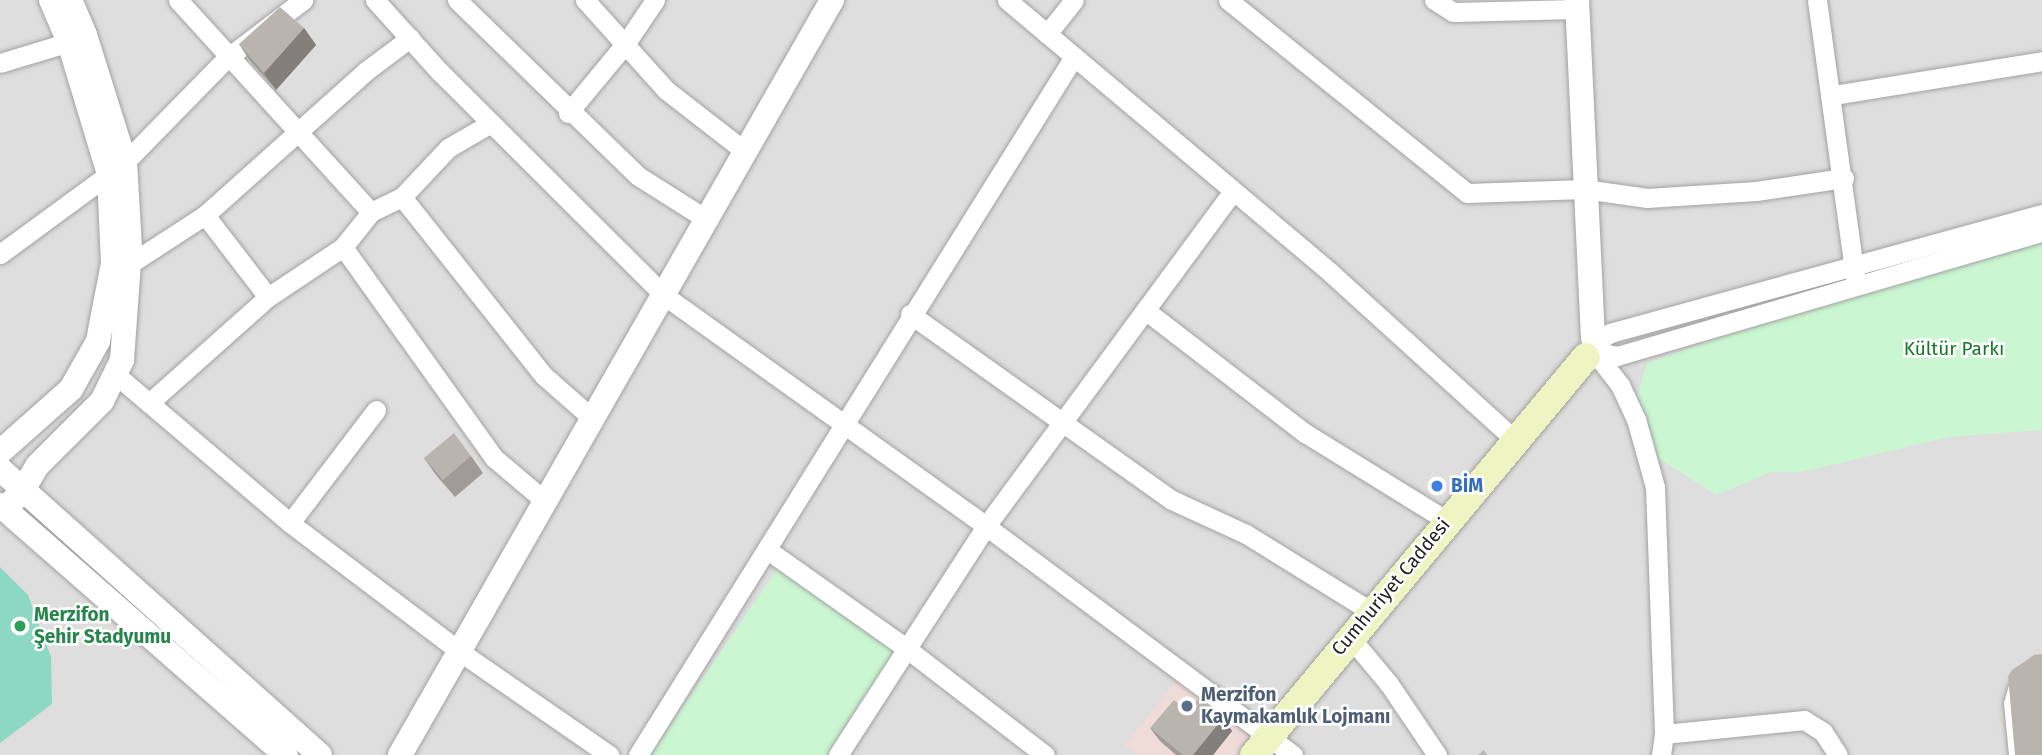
<!DOCTYPE html>
<meta charset="utf-8">
<style>
body{margin:0}
#map{position:relative;width:2042px;height:755px;overflow:hidden;background:#f0eee8;font-family:"Fira Sans",sans-serif}
div>[style]{position:absolute}
.residential>*{inset:0;background:#dfdede}
.commercial>*{inset:0;background:#efdcd9}
.park>*{inset:0;background:#caf6d1}
.pitch>*{inset:0;background:#8dd8c2}
.roads{filter:drop-shadow(0 0 2px #a2a2a2) drop-shadow(0 0 2px #a2a2a2)}
.service>*{height:10px;margin:-5px;padding:0 5px;transform-origin:5px;border-radius:5px;background:#fff}
.minor>*{height:19px;margin:-9.5px;padding:0 9.5px;transform-origin:9.5px;border-radius:9.5px;background:#fff}
.tertiary>*{height:24px;margin:-12px;padding:0 12px;transform-origin:12px;border-radius:12px;background:#fff}
.secondary>*{height:28px;margin:-14px;padding:0 14px;transform-origin:14px;border-radius:14px;background:#eef5c2}
.wall>*{inset:0;background:#a09b96}
.shaded-wall>*{inset:0;background:#827e7a}
.building>*{inset:0;background:#bab4ae}
.dots>*{width:19px;height:19px;translate:-50% -50%;box-sizing:border-box;border:4px solid #fff;border-radius:50%}
span{translate:-50% -50%;white-space:nowrap;text-align:center;line-height:1.15;-webkit-text-stroke:5px #fff;paint-order:stroke}
.park-label{font-size:19px;color:#157826}
.shop-label{font-size:19px;color:#366cbe;font-weight:700}
.left{translate:0 -50%;text-align:left}
.street-label{font-size:19px;color:#212121}
.leisure-label{font-size:19px;color:#27864d;font-weight:700}
.service-label{font-size:19px;color:#4e5e75;font-weight:700}
</style>
<div id="map">
<div class="residential">
<i style="clip-path:polygon(0 0,2042px 0,2042px 755px,0 755px)"></i>
</div>
<div class="commercial">
<i style="clip-path:polygon(1180px 676px,1255px 736px,1240px 755px,1137px 755px,1125px 745px)"></i>
</div>
<div class="park">
<i style="clip-path:polygon(2042px 223px,2042px 430px,1949px 437px,1802px 472px,1771px 472px,1716px 495px,1655px 456px,1636px 399px,1647px 363px)"></i>
<i style="clip-path:polygon(778px 568px,899px 652px,828px 755px,650px 755px)"></i>
</div>
<div class="pitch">
<i style="clip-path:polygon(0 567px,28px 595px,51px 657px,52px 704px,0 743px)"></i>
</div>
<div class="roads">
<div class="service">
<i style="left:2014px;top:686px;width:18px;rotate:106deg"></i>
<i style="left:2009px;top:703px;width:52px;rotate:84.5deg"></i>
</div>
<div class="minor">
<i style="left:178px;top:0;width:287px;rotate:47.7deg"></i>
<i style="left:375px;top:0;width:96px;rotate:48deg"></i>
<i style="left:439px;top:71px;width:319px;rotate:44.9deg"></i>
<i style="left:665px;top:296px;width:395px;rotate:35.6deg"></i>
<i style="left:986px;top:526px;width:383px;rotate:36.7deg"></i>
<i style="left:457px;top:0;width:252px;rotate:44.2deg"></i>
<i style="left:638px;top:176px;width:83px;rotate:32.2deg"></i>
<i style="left:585px;top:0;width:121px;rotate:48deg"></i>
<i style="left:666px;top:90px;width:101px;rotate:37.8deg"></i>
<i style="left:1007px;top:0;width:425px;rotate:40.1deg"></i>
<i style="left:1332px;top:274px;width:246px;rotate:42.2deg"></i>
<i style="left:1228px;top:0;width:307px;rotate:38.9deg"></i>
<i style="left:1467px;top:193px;width:117px;rotate:-2deg"></i>
<i style="left:1584px;top:189px;width:64px;rotate:8.1deg"></i>
<i style="left:1647px;top:198px;width:109px;rotate:-3.7deg"></i>
<i style="left:1756px;top:191px;width:89px;rotate:-8.4deg"></i>
<i style="left:1434px;top:0;width:22px;rotate:32deg"></i>
<i style="left:1453px;top:12px;width:124px;rotate:-1.4deg"></i>
<i style="left:1817px;top:0;width:279px;rotate:82.2deg"></i>
<i style="left:1047px;top:34px;width:43px;rotate:-51.5deg"></i>
<i style="left:0;top:63px;width:72px;rotate:-16.9deg"></i>
<i style="left:1833px;top:95px;width:212px;rotate:-9.2deg"></i>
<i style="left:568px;top:113px;width:91px;rotate:-50.4deg"></i>
<i style="left:626px;top:43px;width:52px;rotate:-56deg"></i>
<i style="left:125px;top:162px;width:146px;rotate:-45.6deg"></i>
<i style="left:227px;top:58px;width:96px;rotate:-37.3deg"></i>
<i style="left:402px;top:197px;width:228px;rotate:51.6deg"></i>
<i style="left:544px;top:376px;width:65px;rotate:41.3deg"></i>
<i style="left:205px;top:215px;width:103px;rotate:52.5deg"></i>
<i style="left:343px;top:247px;width:259px;rotate:54.4deg"></i>
<i style="left:494px;top:458px;width:68px;rotate:40.2deg"></i>
<i style="left:0;top:254px;width:135px;rotate:-36.3deg"></i>
<i style="left:128px;top:265px;width:92px;rotate:-33deg"></i>
<i style="left:205px;top:215px;width:216px;rotate:-41.8deg"></i>
<i style="left:366px;top:71px;width:55px;rotate:-36.9deg"></i>
<i style="left:1145px;top:310px;width:202px;rotate:37.6deg"></i>
<i style="left:1305px;top:433px;width:166px;rotate:31.7deg"></i>
<i style="left:910px;top:314px;width:321px;rotate:35.4deg"></i>
<i style="left:1172px;top:500px;width:81px;rotate:24.7deg"></i>
<i style="left:1246px;top:534px;width:146px;rotate:31.8deg"></i>
<i style="left:1599px;top:340px;width:13px;rotate:-32deg"></i>
<i style="left:1610px;top:333px;width:448px;rotate:-15.4deg"></i>
<i style="left:1603px;top:353px;width:14px;rotate:12deg"></i>
<i style="left:1617px;top:356px;width:443px;rotate:-16.3deg"></i>
<i style="left:1599px;top:358px;width:34px;rotate:52deg"></i>
<i style="left:1620px;top:385px;width:38px;rotate:65deg"></i>
<i style="left:1636px;top:419px;width:71px;rotate:74.4deg"></i>
<i style="left:1655px;top:487px;width:247px;rotate:87.9deg"></i>
<i style="left:115px;top:374px;width:230px;rotate:40.4deg"></i>
<i style="left:290px;top:523px;width:212px;rotate:37.1deg"></i>
<i style="left:459px;top:651px;width:183px;rotate:34.7deg"></i>
<i style="left:149px;top:403px;width:159px;rotate:-41.7deg"></i>
<i style="left:268px;top:297px;width:90px;rotate:-33.7deg"></i>
<i style="left:343px;top:247px;width:45px;rotate:-51.3deg"></i>
<i style="left:371px;top:212px;width:34px;rotate:-26deg"></i>
<i style="left:402px;top:197px;width:67px;rotate:-46.8deg"></i>
<i style="left:448px;top:148px;width:50px;rotate:-30.2deg"></i>
<i style="left:290px;top:523px;width:142px;rotate:-52.7deg"></i>
<i style="left:769px;top:551px;width:168px;rotate:35.3deg"></i>
<i style="left:906px;top:648px;width:175px;rotate:37.6deg"></i>
<i style="left:1349px;top:636px;width:62px;rotate:50.2deg"></i>
<i style="left:1389px;top:684px;width:86px;rotate:55.9deg"></i>
<i style="left:638px;top:755px;width:822px;rotate:-58.03deg"></i>
<i style="left:838px;top:755px;width:273px;rotate:-57.1deg"></i>
<i style="left:986px;top:526px;width:416px;rotate:-53.6deg"></i>
<i style="left:1661px;top:755px;width:21px;rotate:-82deg"></i>
<i style="left:1664px;top:734px;width:141px;rotate:-5.7deg"></i>
<i style="left:1804px;top:720px;width:22px;rotate:32deg"></i>
<i style="left:1823px;top:732px;width:27px;rotate:57deg"></i>
</div>
<div class="tertiary">
<i style="left:1577px;top:0;width:338px;rotate:87.3deg"></i>
<i style="left:0;top:452px;width:95px;rotate:-41.6deg"></i>
<i style="left:71px;top:389px;width:55px;rotate:-60.6deg"></i>
<i style="left:98px;top:341px;width:79px;rotate:-79.1deg"></i>
<i style="left:113px;top:263px;width:89px;rotate:-92.6deg"></i>
<i style="left:109px;top:174px;width:138px;rotate:-106.9deg"></i>
<i style="left:69px;top:42px;width:46px;rotate:-113.2deg"></i>
<i style="left:0;top:469px;width:429px;rotate:41.8deg"></i>
<i style="left:0;top:505px;width:380px;rotate:41.2deg"></i>
<i style="left:4px;top:509px;width:23px;rotate:-43deg"></i>
<i style="left:21px;top:493px;width:31px;rotate:-59deg"></i>
<i style="left:37px;top:466px;width:92px;rotate:-45deg"></i>
<i style="left:102px;top:401px;width:46px;rotate:-64deg"></i>
<i style="left:122px;top:360px;width:112px;rotate:-85.9deg"></i>
<i style="left:130px;top:248px;width:86px;rotate:-93.3deg"></i>
<i style="left:125px;top:162px;width:133px;rotate:-107.5deg"></i>
<i style="left:85px;top:35px;width:38px;rotate:-113deg"></i>
<i style="left:400px;top:755px;width:870px;rotate:-60.22deg"></i>
</div>
<div class="secondary">
<i style="left:1254px;top:755px;width:518px;rotate:-50.17deg"></i>
</div>
</div>
<div class="wall">
<i style="clip-path:polygon(304px 28px,316px 45px,276px 90px,250px 61px,239px 44px)"></i>
<i style="clip-path:polygon(471px 456px,483px 473px,455px 497px,436px 475px,424px 458px)"></i>
<i style="clip-path:polygon(1188px 712px,1223px 718px,1232px 731px,1213px 755px,1176px 755px,1160px 741px,1150px 728px)"></i>
</div>
<div class="shaded-wall">
<i style="clip-path:polygon(304px 28px,316px 45px,276px 90px,264px 73px)"></i>
<i style="clip-path:polygon(1223px 718px,1232px 731px,1213px 755px,1193px 755px)"></i>
</div>
<div class="building">
<i style="clip-path:polygon(280px 7px,304px 28px,264px 73px,239px 44px)"></i>
<i style="clip-path:polygon(454px 433px,471px 456px,443px 480px,424px 458px)"></i>
<i style="clip-path:polygon(2042px 654px,2042px 755px,2015px 755px,2008px 676px,2012px 670px,2034px 655px)"></i>
<i style="clip-path:polygon(1199px 698px,1223px 718px,1193px 755px,1183px 755px,1150px 728px,1174px 700px,1188px 712px)"></i>
<i style="clip-path:polygon(1484px 750px,1487px 755px,1478px 755px)"></i>
</div>
<div class="dots">
<i style="left:1437px;top:486px;background:#3f7fe0"></i>
<i style="left:20px;top:626px;background:#2e9e5b"></i>
<i style="left:1187px;top:706px;background:#5c6f8a"></i>
</div>
<div class="park-label">
<span style="left:1954px;top:349px">Kültür Parkı</span>
</div>
<div class="shop-label">
<span class="left" style="left:1451px;top:486px">BİM</span>
</div>
<div class="street-label">
<span style="left:1391px;top:587px;rotate:-50deg">Cumhuriyet Caddesi</span>
</div>
<div class="leisure-label">
<span class="left" style="left:34px;top:626px">Merzifon<br>Şehir Stadyumu</span>
</div>
<div class="service-label">
<span class="left" style="left:1201px;top:706px">Merzifon<br>Kaymakamlık Lojmanı</span>
</div>
</div>
